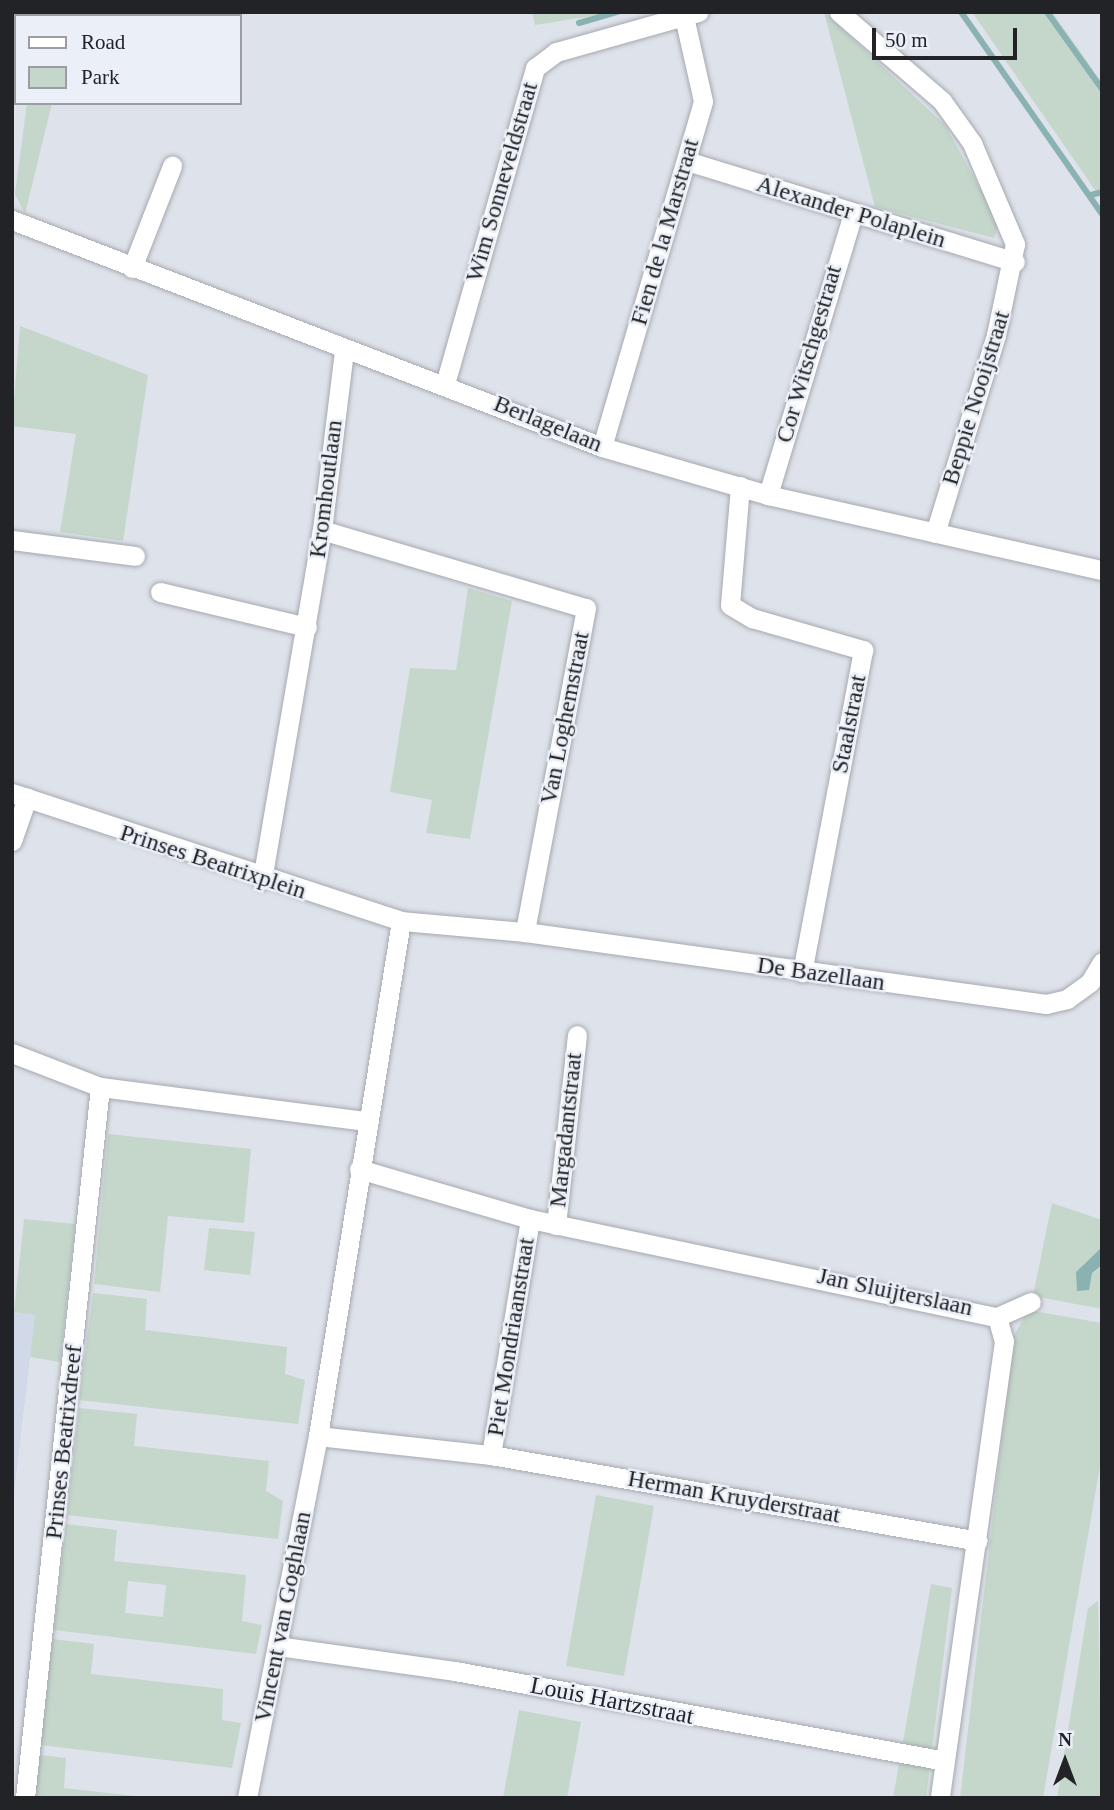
<!DOCTYPE html>
<style>
body{margin:0}
#map{position:relative;width:1114px;height:1810px;overflow:hidden;background:#dee2ea;font-family:"Times New Roman",serif}
div>[style]{position:absolute}
.built>*{inset:0;background:#d1d8e7}
.green>*{inset:0;background:#c4d7ca}
.water>*{inset:0;background:#8bb2b2}
.stream>*{height:6px;margin:-3px;padding:0 3px;transform-origin:3px;border-radius:3px;background:#8bb2b2}
.roads{filter:drop-shadow(0 0 2px #a5a9b0) drop-shadow(0 0 2px #a5a9b0)}
.minor>*{height:19px;margin:-9.5px;padding:0 9.5px;transform-origin:9.5px;border-radius:9.5px;background:#fff}
.major>*{height:24px;margin:-12px;padding:0 12px;transform-origin:12px;border-radius:12px;background:#fff}
span{translate:-50% -50%;white-space:nowrap;text-align:center;line-height:1.15;-webkit-text-stroke:5px #ebeff7;paint-order:stroke}
.street-label{font-size:24px;color:#222326}
.frame{position:absolute;inset:0;border:14px solid #222326;pointer-events:none}
.legend{position:absolute;left:14px;top:14px;width:228px;height:91px;box-sizing:border-box;background:#ebeff7;border:2px solid #9b9da3;margin:0;padding:9px 12px;list-style:none;font-size:21px;color:#222326}
.legend li{display:flex;align-items:center;gap:14px;height:35px}
.legend b{width:35px;border:2px solid #9b9da3}
.north{position:absolute;left:1030px;top:1726px;width:70px;height:70px;-webkit-text-stroke:5px #ebeff7;paint-order:stroke;rotate:0deg;font-size:19px;font-weight:700;line-height:28px;text-align:center;color:#222326}
.north::after{content:'';display:block;margin:auto;width:24px;height:32px;background:#222326;clip-path:polygon(50% 0,100% 100%,50% 72%,0 100%)}
.scale{position:absolute;left:872px;top:28px;width:145px;height:32px;box-sizing:border-box;border:4px solid #222326;border-top:0;padding-left:9px;font-size:21px;line-height:24px;white-space:nowrap;color:#222326;-webkit-text-stroke:5px #ebeff7;paint-order:stroke}
</style>
<div id="map">
<div class="built">
<i style="clip-path:polygon(12px 1312px,35px 1314px,12px 1511px)"></i>
</div>
<div class="green">
<i style="clip-path:polygon(532px 12px,617px 12px,535px 25px)"></i>
<i style="clip-path:polygon(824px 12px,945px 125px,999px 223px,994px 238px,875px 207px)"></i>
<i style="clip-path:polygon(972px 12px,1052px 12px,1079px 50px,1102px 83px,1102px 200px)"></i>
<i style="clip-path:polygon(27px 103px,52px 103px,25px 214px,15px 194px)"></i>
<i style="clip-path:polygon(20px 326px,148px 375px,123px 541px,60px 532px,76px 434px,12px 426px)"></i>
<i style="clip-path:polygon(468px 588px,512px 601px,470px 839px,426px 833px,432px 800px,390px 792px,410px 668px,456px 670px)"></i>
<i style="clip-path:polygon(108px 1134px,251px 1149px,244px 1223px,168px 1216px,160px 1292px,94px 1284px)"></i>
<i style="clip-path:polygon(1052px 1203px,1102px 1220px,1102px 1247px,1076px 1272px,1092px 1273px,1102px 1265px,1102px 1309px,1033px 1296px)"></i>
<i style="clip-path:polygon(24px 1219px,75px 1224px,60px 1362px,30px 1357px,35px 1315px,14px 1312px)"></i>
<i style="clip-path:polygon(209px 1228px,255px 1232px,250px 1275px,204px 1270px)"></i>
<i style="clip-path:polygon(93px 1293px,147px 1299px,145px 1330px,287px 1347px,285px 1374px,305px 1380px,298px 1424px,79px 1400px)"></i>
<i style="clip-path:polygon(1028px 1310px,1102px 1323px,1102px 1454px,1043px 1798px,960px 1798px,1014px 1336px)"></i>
<i style="clip-path:polygon(79px 1408px,137px 1414px,134px 1446px,269px 1461px,266px 1491px,283px 1501px,278px 1539px,67px 1515px)"></i>
<i style="clip-path:polygon(596px 1495px,654px 1506px,624px 1676px,566px 1666px)"></i>
<i style="clip-path:polygon(evenodd,66px 1524px,117px 1530px,114px 1561px,246px 1575px,242px 1621px,262px 1625px,256px 1654px,54px 1630px,66px 1524px,128px 1581px,166px 1585px,163px 1617px,125px 1613px,128px 1581px)"></i>
<i style="clip-path:polygon(931px 1584px,952px 1588px,926px 1798px,893px 1798px)"></i>
<i style="clip-path:polygon(1098px 1601px,1102px 1798px,1057px 1798px,1088px 1608px)"></i>
<i style="clip-path:polygon(52px 1639px,94px 1644px,91px 1674px,223px 1689px,222px 1720px,241px 1723px,232px 1768px,41px 1745px)"></i>
<i style="clip-path:polygon(519px 1710px,581px 1722px,567px 1798px,503px 1798px)"></i>
<i style="clip-path:polygon(39px 1755px,66px 1758px,64px 1788px,152px 1798px,35px 1798px)"></i>
</div>
<div class="water">
<i style="clip-path:polygon(1102px 1247px,1102px 1265px,1092px 1273px,1089px 1290px,1077px 1291px,1076px 1272px)"></i>
</div>
<div class="stream">
<i style="left:961px;top:12px;width:246px;rotate:55.1deg"></i>
<i style="left:1047px;top:12px;width:95px;rotate:54.5deg"></i>
<i style="left:579px;top:23px;width:40px;rotate:-16deg"></i>
<i style="left:1091px;top:195px;width:11px;rotate:-15deg"></i>
</div>
<div class="roads">
<div class="minor">
<i style="left:839px;top:12px;width:136px;rotate:40.8deg"></i>
<i style="left:942px;top:101px;width:52px;rotate:54.5deg"></i>
<i style="left:972px;top:143px;width:110px;rotate:66.9deg"></i>
<i style="left:1015px;top:244px;width:93px;rotate:101.8deg"></i>
<i style="left:996px;top:335px;width:207px;rotate:107.1deg"></i>
<i style="left:74px;top:16px;width:4px;rotate:-76deg"></i>
<i style="left:687px;top:161px;width:343px;rotate:17.1deg"></i>
<i style="left:12px;top:220px;width:632px;rotate:21.04deg"></i>
<i style="left:602px;top:447px;width:173px;rotate:16.1deg"></i>
<i style="left:768px;top:495px;width:342px;rotate:12.7deg"></i>
<i style="left:132px;top:268px;width:110px;rotate:-68.6deg"></i>
<i style="left:445px;top:384px;width:329px;rotate:-74.1deg"></i>
<i style="left:535px;top:68px;width:26px;rotate:-37deg"></i>
<i style="left:556px;top:52px;width:148px;rotate:-15.7deg"></i>
<i style="left:602px;top:447px;width:360px;rotate:-73.7deg"></i>
<i style="left:703px;top:101px;width:86px;rotate:-102.7deg"></i>
<i style="left:740px;top:486px;width:119px;rotate:94.8deg"></i>
<i style="left:730px;top:605px;width:26px;rotate:31deg"></i>
<i style="left:752px;top:618px;width:116px;rotate:16.1deg"></i>
<i style="left:863px;top:650px;width:328px;rotate:100.7deg"></i>
<i style="left:768px;top:495px;width:294px;rotate:-73.2deg"></i>
<i style="left:322px;top:530px;width:275px;rotate:16.5deg"></i>
<i style="left:586px;top:608px;width:330px;rotate:100.7deg"></i>
<i style="left:12px;top:540px;width:124px;rotate:7.4deg"></i>
<i style="left:160px;top:592px;width:151px;rotate:13.4deg"></i>
<i style="left:12px;top:793px;width:410px;rotate:18.2deg"></i>
<i style="left:401px;top:921px;width:522px;rotate:99.16deg"></i>
<i style="left:318px;top:1436px;width:369px;rotate:101.1deg"></i>
<i style="left:12px;top:841px;width:46px;rotate:-70.8deg"></i>
<i style="left:262px;top:880px;width:355px;rotate:-80.3deg"></i>
<i style="left:322px;top:530px;width:181px;rotate:-83deg"></i>
<i style="left:401px;top:921px;width:124px;rotate:5.1deg"></i>
<i style="left:525px;top:932px;width:526px;rotate:7.87deg"></i>
<i style="left:1046px;top:1004px;width:22px;rotate:-13deg"></i>
<i style="left:1067px;top:999px;width:29px;rotate:-36deg"></i>
<i style="left:1090px;top:982px;width:23px;rotate:-59deg"></i>
<i style="left:12px;top:1053px;width:94px;rotate:21.1deg"></i>
<i style="left:100px;top:1087px;width:269px;rotate:7.3deg"></i>
<i style="left:359px;top:1169px;width:178px;rotate:16.3deg"></i>
<i style="left:530px;top:1219px;width:477px;rotate:11.9deg"></i>
<i style="left:997px;top:1317px;width:25px;rotate:74deg"></i>
<i style="left:1004px;top:1341px;width:461px;rotate:98deg"></i>
<i style="left:556px;top:1225px;width:191px;rotate:-83.7deg"></i>
<i style="left:997px;top:1317px;width:37px;rotate:-24deg"></i>
<i style="left:318px;top:1436px;width:174px;rotate:6.3deg"></i>
<i style="left:491px;top:1455px;width:494px;rotate:10deg"></i>
<i style="left:491px;top:1455px;width:239px;rotate:-80.6deg"></i>
<i style="left:277px;top:1646px;width:180px;rotate:8deg"></i>
<i style="left:455px;top:1671px;width:498px;rotate:10.4deg"></i>
<i style="left:25px;top:1798px;width:715px;rotate:-83.98deg"></i>
</div>
<div class="major">
<i style="left:22px;top:16px;width:4px;rotate:-90deg"></i>
<i style="left:12px;top:86px;width:28px;rotate:-82deg"></i>
</div>
</div>
<div class="street-label">
<span style="left:502px;top:182px;rotate:-74deg">Wim Sonneveldstraat</span>
<span style="left:851px;top:212px;rotate:17deg">Alexander Polaplein</span>
<span style="left:665px;top:232px;rotate:-74deg">Fien de la Marstraat</span>
<span style="left:809px;top:354px;rotate:-74deg">Cor Witschgestraat</span>
<span style="left:976px;top:398px;rotate:-73deg">Beppie Nooijstraat</span>
<span style="left:548px;top:424px;rotate:22deg">Berlagelaan</span>
<span style="left:326px;top:489px;rotate:-83deg">Kromhoutlaan</span>
<span style="left:565px;top:718px;rotate:-79deg">Van Loghemstraat</span>
<span style="left:849px;top:724px;rotate:-79deg">Staalstraat</span>
<span style="left:213px;top:862px;rotate:18deg">Prinses Beatrixplein</span>
<span style="left:821px;top:974px;rotate:8deg">De Bazellaan</span>
<span style="left:566px;top:1130px;rotate:-84deg">Margadantstraat</span>
<span style="left:895px;top:1292px;rotate:12deg">Jan Sluijterslaan</span>
<span style="left:511px;top:1337px;rotate:-81deg">Piet Mondriaanstraat</span>
<span style="left:64px;top:1442px;rotate:-84deg">Prinses Beatrixdreef</span>
<span style="left:734px;top:1497px;rotate:10deg">Herman Kruyderstraat</span>
<span style="left:283px;top:1617px;rotate:-79deg">Vincent van Goghlaan</span>
<span style="left:612px;top:1701px;rotate:11deg">Louis Hartzstraat</span>
</div>
<div class="frame"></div>
<ul class="legend">
<li><b style="height:9px;background:#fff"></b>Road</li>
<li><b style="height:19px;background:#c4d7ca"></b>Park</li>
</ul>
<div class="north">N</div>
<div class="scale">50 m</div>
</div>
